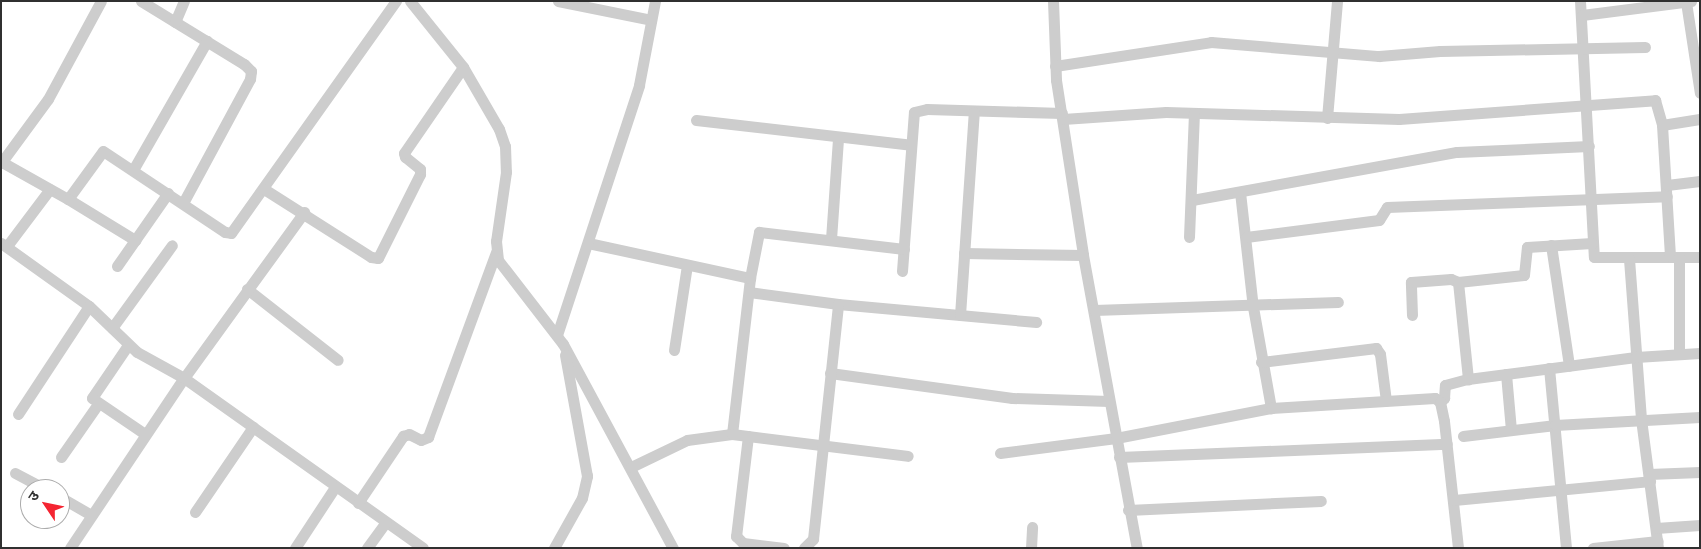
<!DOCTYPE html>
<meta charset="utf-8">
<style>
body{margin:0}
#map{position:relative;width:1701px;height:549px;overflow:hidden;background:#fff;font-family:"Roboto Condensed","Noto Sans Devanagari",sans-serif}
div>[style]{position:absolute}
.minor>*{height:11px;margin:-5.5px;padding:0 5.5px;transform-origin:5.5px;border-radius:5.5px;background:#cdcdcd}
span{translate:-50% -50%;white-space:nowrap;text-align:center;line-height:1.15;-webkit-text-stroke:5px #fff;paint-order:stroke}
.frame{position:absolute;inset:0;border:2px solid #303030;pointer-events:none}
.north{position:absolute;left:20px;top:479px;width:50px;height:50px;box-sizing:border-box;background:#fff;border:1px solid #acacac;border-radius:50%;rotate:304deg;font-size:14px;font-weight:700;line-height:20px;text-align:center;color:#303030}
.north::after{content:'';display:block;margin:auto;width:18px;height:22px;background:#f42532;clip-path:polygon(50% 0,100% 100%,50% 72%,0 100%)}
</style>
<div id="map">
<div class="minor">
<i style="left:141px;top:1px;width:121px;rotate:31.5deg"></i>
<i style="left:244px;top:64px;width:10px;rotate:45deg"></i>
<i style="left:251px;top:71px;width:8px;rotate:97deg"></i>
<i style="left:250px;top:79px;width:141px;rotate:118.4deg"></i>
<i style="left:410px;top:1px;width:85px;rotate:51.2deg"></i>
<i style="left:463px;top:67px;width:72px;rotate:59.9deg"></i>
<i style="left:499px;top:129px;width:18px;rotate:71deg"></i>
<i style="left:505px;top:146px;width:26px;rotate:88deg"></i>
<i style="left:506px;top:172px;width:70px;rotate:98.2deg"></i>
<i style="left:496px;top:241px;width:19px;rotate:84deg"></i>
<i style="left:498px;top:260px;width:106px;rotate:52.3deg"></i>
<i style="left:563px;top:344px;width:232px;rotate:61.7deg"></i>
<i style="left:558px;top:1px;width:95px;rotate:11.5deg"></i>
<i style="left:1053px;top:1px;width:79px;rotate:87.8deg"></i>
<i style="left:1056px;top:80px;width:177px;rotate:81.2deg"></i>
<i style="left:1083px;top:255px;width:298px;rotate:79.6deg"></i>
<i style="left:1580px;top:1px;width:256px;rotate:86.9deg"></i>
<i style="left:1594px;top:257px;width:106px"></i>
<i style="left:1686px;top:2px;width:92px;rotate:81.3deg"></i>
<i style="left:1582px;top:15px;width:110px;rotate:-7.3deg"></i>
<i style="left:175px;top:22px;width:23px;rotate:-67deg"></i>
<i style="left:1055px;top:66px;width:158px;rotate:-8.7deg"></i>
<i style="left:1211px;top:42px;width:169px;rotate:4.8deg"></i>
<i style="left:1379px;top:56px;width:61px;rotate:-4.7deg"></i>
<i style="left:1440px;top:51px;width:205px;rotate:-1.1deg"></i>
<i style="left:1327px;top:118px;width:117px;rotate:-85.1deg"></i>
<i style="left:1063px;top:119px;width:103px;rotate:-3.9deg"></i>
<i style="left:1166px;top:112px;width:233px;rotate:1.7deg"></i>
<i style="left:1399px;top:119px;width:257px;rotate:-4.2deg"></i>
<i style="left:1655px;top:100px;width:26px;rotate:74deg"></i>
<i style="left:1662px;top:125px;width:131px;rotate:86.5deg"></i>
<i style="left:696px;top:120px;width:216px;rotate:6.6deg"></i>
<i style="left:1662px;top:125px;width:38px;rotate:-9deg"></i>
<i style="left:2px;top:162px;width:76px;rotate:29.3deg"></i>
<i style="left:68px;top:199px;width:59px;rotate:-53.9deg"></i>
<i style="left:103px;top:151px;width:146px;rotate:33.6deg"></i>
<i style="left:225px;top:232px;width:6px;rotate:9deg"></i>
<i style="left:231px;top:233px;width:285px;rotate:-54.6deg"></i>
<i style="left:1px;top:163px;width:79px;rotate:-53.7deg"></i>
<i style="left:48px;top:99px;width:111px;rotate:-61.6deg"></i>
<i style="left:133px;top:170px;width:149px;rotate:-60.2deg"></i>
<i style="left:1667px;top:185px;width:33px;rotate:-7deg"></i>
<i style="left:264px;top:189px;width:127px;rotate:32.4deg"></i>
<i style="left:371px;top:257px;width:7px;rotate:8deg"></i>
<i style="left:378px;top:258px;width:94px;rotate:-63.4deg"></i>
<i style="left:420px;top:174px;width:5px;rotate:-90deg"></i>
<i style="left:420px;top:169px;width:19px;rotate:-141deg"></i>
<i style="left:405px;top:157px;width:4px;rotate:-104deg"></i>
<i style="left:404px;top:153px;width:104px;rotate:-55.5deg"></i>
<i style="left:1240px;top:192px;width:116px;rotate:83.6deg"></i>
<i style="left:1253px;top:307px;width:103px;rotate:79.9deg"></i>
<i style="left:68px;top:199px;width:79px;rotate:31.5deg"></i>
<i style="left:1192px;top:200px;width:269px;rotate:-10.3deg"></i>
<i style="left:1457px;top:152px;width:132px;rotate:-2.6deg"></i>
<i style="left:1189px;top:237px;width:124px;rotate:-87.7deg"></i>
<i style="left:1246px;top:237px;width:134px;rotate:-7.3deg"></i>
<i style="left:1379px;top:220px;width:15px;rotate:-58deg"></i>
<i style="left:1387px;top:207px;width:280px;rotate:-2.2deg"></i>
<i style="left:831px;top:239px;width:101px;rotate:-86deg"></i>
<i style="left:1px;top:243px;width:108px;rotate:35.6deg"></i>
<i style="left:89px;top:306px;width:66px;rotate:43.8deg"></i>
<i style="left:137px;top:352px;width:54px;rotate:29deg"></i>
<i style="left:184px;top:378px;width:293px;rotate:35.4deg"></i>
<i style="left:588px;top:243px;width:166px;rotate:12.2deg"></i>
<i style="left:1551px;top:245px;width:122px;rotate:81.5deg"></i>
<i style="left:7px;top:246px;width:71px;rotate:-53deg"></i>
<i style="left:964px;top:253px;width:119px;rotate:1deg"></i>
<i style="left:1679px;top:257px;width:97px;rotate:90deg"></i>
<i style="left:1629px;top:259px;width:160px;rotate:85.7deg"></i>
<i style="left:1641px;top:419px;width:130px;rotate:82.5deg"></i>
<i style="left:117px;top:266px;width:89px;rotate:-55.1deg"></i>
<i style="left:902px;top:271px;width:159px;rotate:-85.7deg"></i>
<i style="left:914px;top:112px;width:13px;rotate:-13deg"></i>
<i style="left:927px;top:109px;width:135px;rotate:1.7deg"></i>
<i style="left:1458px;top:282px;width:66px;rotate:-6.1deg"></i>
<i style="left:1524px;top:275px;width:28px;rotate:-84deg"></i>
<i style="left:1527px;top:247px;width:65px;rotate:-3.5deg"></i>
<i style="left:247px;top:289px;width:115px;rotate:38deg"></i>
<i style="left:749px;top:292px;width:90px;rotate:7.7deg"></i>
<i style="left:838px;top:304px;width:199px;rotate:5.2deg"></i>
<i style="left:1094px;top:310px;width:244px;rotate:-1.9deg"></i>
<i style="left:960px;top:315px;width:203px;rotate:-86.1deg"></i>
<i style="left:1412px;top:315px;width:33px;rotate:-92deg"></i>
<i style="left:1411px;top:282px;width:40px;rotate:-4.3deg"></i>
<i style="left:1451px;top:279px;width:8px;rotate:23deg"></i>
<i style="left:1458px;top:282px;width:98px;rotate:84.1deg"></i>
<i style="left:112px;top:328px;width:102px;rotate:-54.1deg"></i>
<i style="left:557px;top:335px;width:263px;rotate:-71.8deg"></i>
<i style="left:639px;top:85px;width:86px;rotate:-79.2deg"></i>
<i style="left:128px;top:345px;width:64px;rotate:124.2deg"></i>
<i style="left:92px;top:398px;width:64px;rotate:34.2deg"></i>
<i style="left:674px;top:350px;width:86px;rotate:-81.3deg"></i>
<i style="left:1261px;top:362px;width:116px;rotate:-6.9deg"></i>
<i style="left:1376px;top:348px;width:7px;rotate:56deg"></i>
<i style="left:1380px;top:354px;width:47px;rotate:82.7deg"></i>
<i style="left:1549px;top:368px;width:181px;rotate:84.6deg"></i>
<i style="left:830px;top:373px;width:184px;rotate:7.8deg"></i>
<i style="left:1012px;top:398px;width:97px;rotate:1.8deg"></i>
<i style="left:1506px;top:374px;width:56px;rotate:84.9deg"></i>
<i style="left:1440px;top:402px;width:6px;rotate:-45deg"></i>
<i style="left:1444px;top:398px;width:13px;rotate:-86deg"></i>
<i style="left:1445px;top:385px;width:24px;rotate:-15deg"></i>
<i style="left:1468px;top:379px;width:169px;rotate:-7.5deg"></i>
<i style="left:1636px;top:357px;width:64px;rotate:-3.6deg"></i>
<i style="left:18px;top:414px;width:129px;rotate:-56.7deg"></i>
<i style="left:732px;top:434px;width:157px;rotate:-83.4deg"></i>
<i style="left:750px;top:278px;width:47px;rotate:-78.9deg"></i>
<i style="left:759px;top:232px;width:146px;rotate:6.7deg"></i>
<i style="left:748px;top:436px;width:101px;rotate:96.8deg"></i>
<i style="left:736px;top:536px;width:10px;rotate:45deg"></i>
<i style="left:743px;top:543px;width:41px;rotate:7deg"></i>
<i style="left:1463px;top:436px;width:93px;rotate:-6.8deg"></i>
<i style="left:1555px;top:425px;width:145px;rotate:-3.2deg"></i>
<i style="left:1000px;top:453px;width:117px;rotate:-7.4deg"></i>
<i style="left:1116px;top:438px;width:158px;rotate:-11deg"></i>
<i style="left:1271px;top:408px;width:164px;rotate:-3.5deg"></i>
<i style="left:1435px;top:398px;width:6px;rotate:39deg"></i>
<i style="left:1440px;top:402px;width:19px;rotate:78deg"></i>
<i style="left:1444px;top:421px;width:128px;rotate:83.7deg"></i>
<i style="left:61px;top:457px;width:65px;rotate:-55.1deg"></i>
<i style="left:1119px;top:457px;width:328px;rotate:-2.3deg"></i>
<i style="left:631px;top:467px;width:62px;rotate:-25.7deg"></i>
<i style="left:687px;top:440px;width:45px;rotate:-7.6deg"></i>
<i style="left:732px;top:434px;width:177px;rotate:7.1deg"></i>
<i style="left:15px;top:473px;width:34px;rotate:28deg"></i>
<i style="left:1649px;top:474px;width:51px;rotate:-2.2deg"></i>
<i style="left:60px;top:497px;width:36px;rotate:30deg"></i>
<i style="left:1454px;top:500px;width:197px;rotate:-5.5deg"></i>
<i style="left:358px;top:503px;width:81px;rotate:-56.1deg"></i>
<i style="left:403px;top:436px;width:6px;rotate:-18deg"></i>
<i style="left:409px;top:434px;width:13px;rotate:27deg"></i>
<i style="left:421px;top:440px;width:8px;rotate:-23deg"></i>
<i style="left:428px;top:437px;width:197px;rotate:-69.8deg"></i>
<i style="left:1128px;top:510px;width:193px;rotate:-2.7deg"></i>
<i style="left:195px;top:512px;width:103px;rotate:-55.7deg"></i>
<i style="left:1656px;top:528px;width:44px;rotate:-3.9deg"></i>
<i style="left:70px;top:548px;width:205px;rotate:-56.2deg"></i>
<i style="left:184px;top:378px;width:205px;rotate:-54.1deg"></i>
<i style="left:295px;top:548px;width:73px;rotate:-56.7deg"></i>
<i style="left:367px;top:548px;width:32px;rotate:-54deg"></i>
<i style="left:554px;top:548px;width:57px;rotate:-60.8deg"></i>
<i style="left:582px;top:498px;width:23px;rotate:-77deg"></i>
<i style="left:587px;top:476px;width:123px;rotate:-100.3deg"></i>
<i style="left:804px;top:548px;width:13px;rotate:-45deg"></i>
<i style="left:813px;top:539px;width:236px;rotate:-83.9deg"></i>
<i style="left:1031px;top:548px;width:21px;rotate:-87deg"></i>
<i style="left:1593px;top:548px;width:65px;rotate:-6.1deg"></i>
</div>
<div class="frame"></div>
<div class="north">उ</div>
</div>
